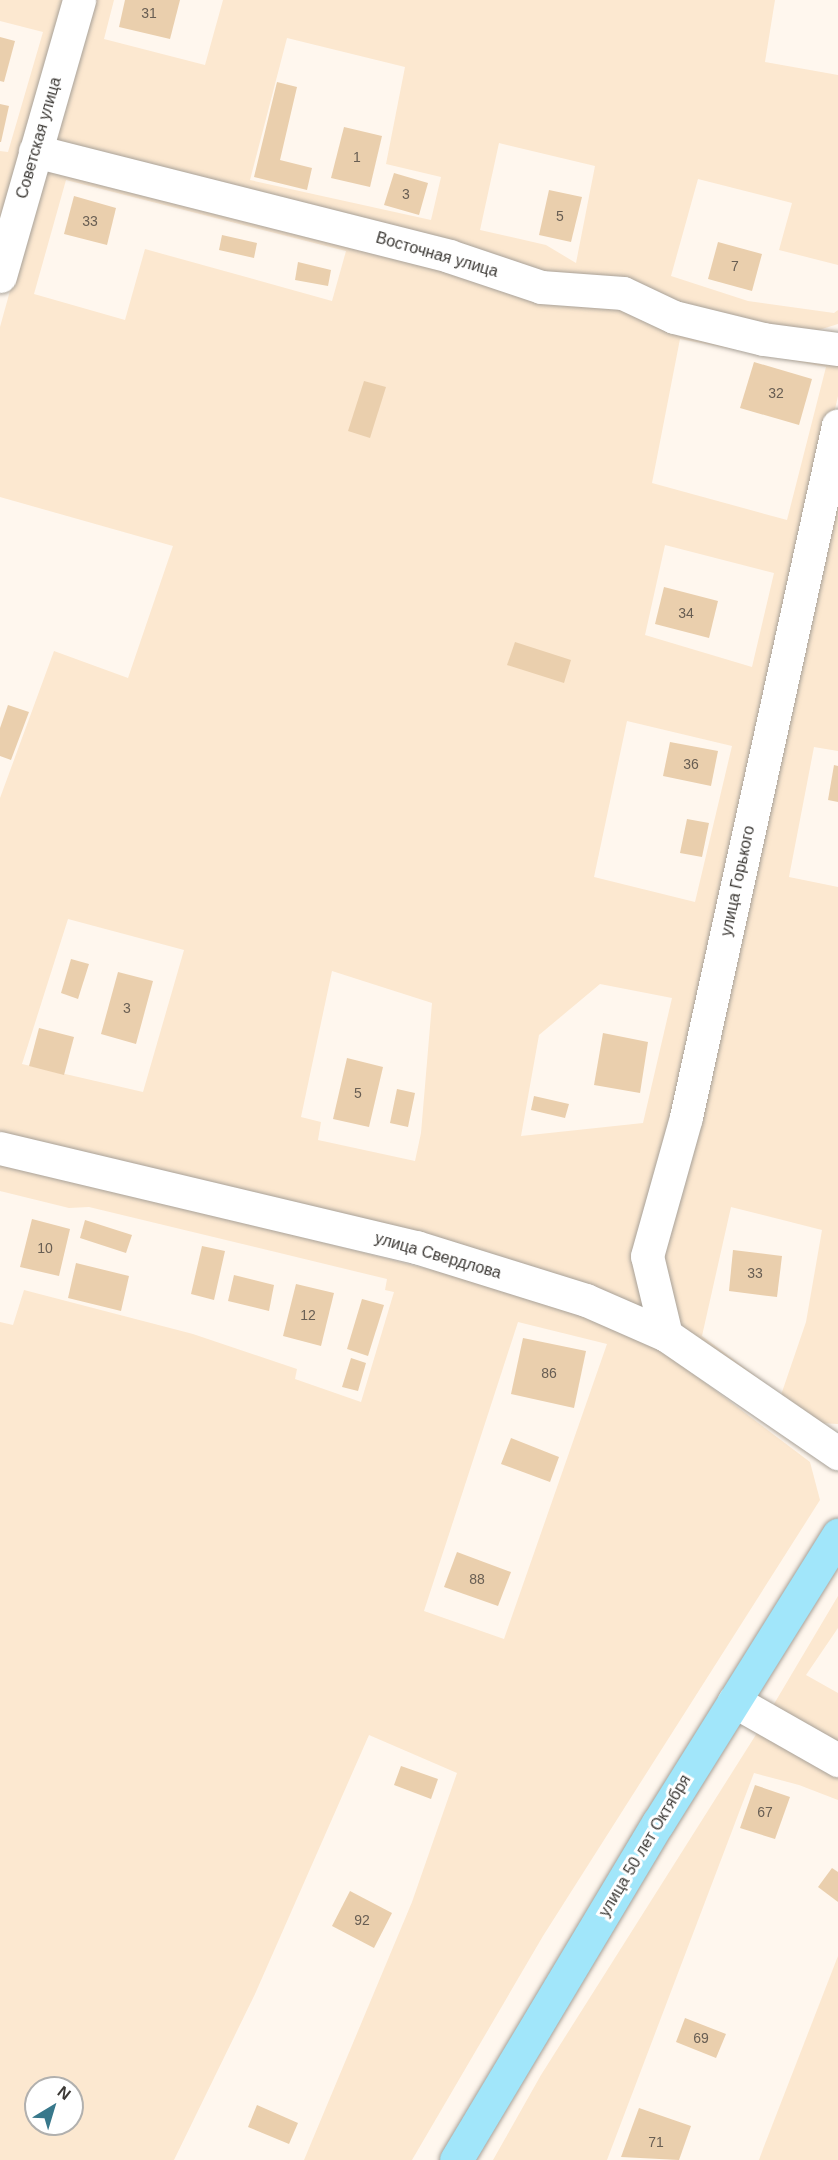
<!DOCTYPE html>
<meta charset="utf-8">
<style>
body{margin:0}
#map{position:relative;width:838px;height:2160px;overflow:hidden;background:#fff7ee;font-family:Arial,sans-serif}
div>[style]{position:absolute}
.green>*{inset:0;background:#fce8d0}
.building>*{inset:0;background:#eacfad}
.roads{filter:drop-shadow(0 0 2px #a8a198) drop-shadow(0 0 2px #a8a198)}
.minor>*{height:33px;margin:-16.5px;padding:0 16.5px;transform-origin:16.5px;border-radius:16.5px;background:#fff}
.major>*{height:33px;margin:-16.5px;padding:0 16.5px;transform-origin:16.5px;border-radius:16.5px;background:#a1e6fa}
span{translate:-50% -50%;white-space:nowrap;text-align:center;line-height:1.15;-webkit-text-stroke:6px #fff;paint-order:stroke}
.number-label{font-size:14px;color:#685e53}
.number-label span{-webkit-text-stroke-width:0}
.street-label{font-size:16px;color:#3c3935}
.north{position:absolute;left:24px;top:2076px;width:60px;height:60px;box-sizing:border-box;background:#fff;border:2px solid #b1b0ae;border-radius:50%;rotate:38deg;font-size:16px;font-weight:700;line-height:24px;text-align:center;color:#3c3935}
.north::after{content:'';display:block;margin:auto;width:21px;height:27px;background:#38788b;clip-path:polygon(50% 0,100% 100%,50% 72%,0 100%)}
</style>
<div id="map">
<div class="green">
<i style="clip-path:polygon(0 0,67px 0,0 235px,0 151px,8px 152px,43px 32px,0 21px)"></i>
<i style="clip-path:polygon(evenodd,87px 0,114px 0,104px 39px,205px 65px,223px 0,775px 0,765px 62px,838px 75px,838px 265px,779px 250px,792px 203px,698px 179px,671px 276px,748px 301px,834px 313px,838px 310px,838px 324px,803px 335px,539px 281px,45px 147px,87px 0,287px 38px,405px 67px,386px 164px,441px 177px,431px 220px,250px 180px,287px 38px,87px 0,499px 143px,595px 166px,576px 263px,546px 245px,480px 230px,499px 143px)"></i>
<i style="clip-path:polygon(evenodd,45px 164px,621px 298px,838px 360px,838px 396px,753px 769px,643px 1307px,0 1136px,0 798px,54px 651px,128px 678px,173px 546px,0 497px,0 327px,45px 164px,66px 180px,346px 251px,332px 301px,145px 249px,125px 320px,34px 294px,66px 180px,45px 164px,680px 339px,826px 367px,787px 520px,652px 483px,680px 339px,45px 164px,665px 545px,774px 573px,752px 667px,645px 635px,665px 545px,45px 164px,627px 721px,732px 746px,695px 902px,594px 877px,627px 721px,45px 164px,68px 919px,184px 950px,143px 1092px,22px 1064px,68px 919px,45px 164px,332px 971px,432px 1003px,421px 1133px,415px 1161px,318px 1140px,321px 1122px,301px 1117px,332px 971px,45px 164px,600px 984px,672px 998px,643px 1123px,521px 1136px,539px 1035px,600px 984px)"></i>
<i style="clip-path:polygon(evenodd,838px 502px,838px 751px,814px 747px,789px 877px,838px 887px,838px 1424px,818px 1423px,672px 1326px,659px 1282px,681px 1160px,838px 502px,731px 1207px,822px 1230px,806px 1322px,781px 1395px,702px 1336px,731px 1207px)"></i>
<i style="clip-path:polygon(evenodd,0 1161px,511px 1290px,605px 1320px,659px 1348px,810px 1462px,820px 1500px,543px 1936px,412px 2160px,304px 2160px,412px 1902px,457px 1773px,369px 1735px,255px 1994px,174px 2160px,0 2160px,0 1322px,13px 1325px,24px 1290px,193px 1334px,297px 1369px,295px 1379px,361px 1402px,394px 1292px,385px 1290px,387px 1279px,89px 1207px,69px 1208px,0 1191px,0 1161px,518px 1322px,607px 1344px,504px 1639px,424px 1611px,518px 1322px,0 1161px,36px 2088px,72px 2088px,72px 2124px,36px 2124px,36px 2088px)"></i>
<i style="clip-path:polygon(838px 1596px,838px 1628px,806px 1675px,838px 1693px,838px 1745px,771px 1709px)"></i>
<i style="clip-path:polygon(757px 1733px,838px 1770px,838px 1800px,799px 1785px,754px 1773px,607px 2160px,493px 2160px,541px 2075px)"></i>
<i style="clip-path:polygon(838px 1956px,838px 2160px,759px 2160px,763px 2149px)"></i>
</div>
<div class="building">
<i style="clip-path:polygon(125px 0,180px 0,170px 39px,119px 27px)"></i>
<i style="clip-path:polygon(0 37px,15px 41px,4px 82px,0 81px)"></i>
<i style="clip-path:polygon(277px 82px,297px 87px,280px 160px,312px 168px,307px 190px,254px 177px)"></i>
<i style="clip-path:polygon(0 104px,9px 106px,1px 142px,0 142px)"></i>
<i style="clip-path:polygon(344px 127px,382px 136px,370px 187px,331px 178px)"></i>
<i style="clip-path:polygon(394px 173px,428px 183px,419px 215px,384px 205px)"></i>
<i style="clip-path:polygon(549px 190px,582px 197px,571px 242px,539px 235px)"></i>
<i style="clip-path:polygon(74px 196px,116px 208px,107px 245px,64px 234px)"></i>
<i style="clip-path:polygon(222px 235px,257px 243px,254px 258px,219px 250px)"></i>
<i style="clip-path:polygon(718px 242px,762px 254px,752px 291px,708px 279px)"></i>
<i style="clip-path:polygon(298px 262px,331px 270px,328px 286px,295px 280px)"></i>
<i style="clip-path:polygon(754px 362px,812px 379px,799px 425px,740px 408px)"></i>
<i style="clip-path:polygon(364px 381px,386px 387px,370px 438px,348px 431px)"></i>
<i style="clip-path:polygon(664px 587px,718px 601px,709px 638px,655px 624px)"></i>
<i style="clip-path:polygon(515px 642px,571px 660px,564px 683px,507px 665px)"></i>
<i style="clip-path:polygon(8px 705px,29px 712px,11px 760px,0 756px,0 728px)"></i>
<i style="clip-path:polygon(670px 742px,718px 751px,711px 786px,663px 776px)"></i>
<i style="clip-path:polygon(834px 765px,838px 766px,838px 802px,828px 800px)"></i>
<i style="clip-path:polygon(687px 819px,709px 823px,702px 857px,680px 853px)"></i>
<i style="clip-path:polygon(71px 959px,89px 964px,78px 999px,61px 993px)"></i>
<i style="clip-path:polygon(118px 972px,153px 981px,136px 1044px,101px 1034px)"></i>
<i style="clip-path:polygon(39px 1028px,74px 1037px,64px 1075px,29px 1066px)"></i>
<i style="clip-path:polygon(603px 1033px,648px 1042px,640px 1093px,594px 1085px)"></i>
<i style="clip-path:polygon(347px 1058px,383px 1067px,369px 1127px,333px 1119px)"></i>
<i style="clip-path:polygon(397px 1089px,415px 1093px,408px 1127px,390px 1123px)"></i>
<i style="clip-path:polygon(534px 1096px,569px 1104px,565px 1118px,531px 1110px)"></i>
<i style="clip-path:polygon(32px 1219px,70px 1229px,59px 1276px,20px 1267px)"></i>
<i style="clip-path:polygon(85px 1220px,132px 1235px,126px 1253px,80px 1238px)"></i>
<i style="clip-path:polygon(202px 1246px,225px 1251px,214px 1300px,191px 1294px)"></i>
<i style="clip-path:polygon(733px 1250px,782px 1256px,777px 1297px,729px 1291px)"></i>
<i style="clip-path:polygon(76px 1263px,129px 1276px,121px 1311px,68px 1298px)"></i>
<i style="clip-path:polygon(234px 1275px,274px 1285px,269px 1311px,228px 1301px)"></i>
<i style="clip-path:polygon(296px 1284px,334px 1293px,321px 1346px,283px 1336px)"></i>
<i style="clip-path:polygon(362px 1299px,384px 1305px,368px 1356px,347px 1349px)"></i>
<i style="clip-path:polygon(523px 1338px,586px 1351px,574px 1408px,511px 1394px)"></i>
<i style="clip-path:polygon(351px 1358px,366px 1363px,358px 1391px,342px 1387px)"></i>
<i style="clip-path:polygon(511px 1438px,559px 1457px,550px 1482px,501px 1464px)"></i>
<i style="clip-path:polygon(457px 1552px,511px 1572px,498px 1606px,444px 1587px)"></i>
<i style="clip-path:polygon(401px 1766px,438px 1779px,431px 1799px,394px 1785px)"></i>
<i style="clip-path:polygon(755px 1785px,790px 1797px,775px 1839px,740px 1828px)"></i>
<i style="clip-path:polygon(832px 1868px,838px 1872px,838px 1902px,818px 1887px)"></i>
<i style="clip-path:polygon(350px 1891px,392px 1913px,374px 1948px,332px 1926px)"></i>
<i style="clip-path:polygon(685px 2018px,726px 2034px,716px 2058px,676px 2042px)"></i>
<i style="clip-path:polygon(257px 2105px,298px 2123px,289px 2144px,248px 2127px)"></i>
<i style="clip-path:polygon(639px 2108px,691px 2126px,679px 2160px,621px 2157px)"></i>
</div>
<div class="roads">
<div class="minor">
<i style="left:35px;top:151px;width:427px;rotate:14.2deg"></i>
<i style="left:449px;top:256px;width:97px;rotate:18.6deg"></i>
<i style="left:541px;top:287px;width:82px;rotate:4.2deg"></i>
<i style="left:623px;top:293px;width:56px;rotate:25.2deg"></i>
<i style="left:674px;top:317px;width:92px;rotate:13.9deg"></i>
<i style="left:763px;top:339px;width:76px;rotate:7.6deg"></i>
<i style="left:0;top:276px;width:287px;rotate:-74deg"></i>
<i style="left:0;top:1148px;width:428px;rotate:13.4deg"></i>
<i style="left:416px;top:1247px;width:178px;rotate:17.3deg"></i>
<i style="left:586px;top:1300px;width:87px;rotate:23.6deg"></i>
<i style="left:666px;top:1335px;width:209px;rotate:34.5deg"></i>
<i style="left:666px;top:1335px;width:81px;rotate:-103.5deg"></i>
<i style="left:647px;top:1256px;width:144px;rotate:-74.3deg"></i>
<i style="left:686px;top:1117px;width:708px;rotate:-77.61deg"></i>
<i style="left:734px;top:1701px;width:120px;rotate:29.6deg"></i>
</div>
<div class="major">
<i style="left:456px;top:2160px;width:393px;rotate:-59.1deg"></i>
<i style="left:658px;top:1823px;width:340px;rotate:-58deg"></i>
</div>
</div>
<div class="number-label">
<span style="left:149px;top:13px">31</span>
<span style="left:357px;top:157px">1</span>
<span style="left:406px;top:194px">3</span>
<span style="left:560px;top:216px">5</span>
<span style="left:90px;top:221px">33</span>
<span style="left:735px;top:266px">7</span>
<span style="left:776px;top:393px">32</span>
<span style="left:686px;top:613px">34</span>
<span style="left:691px;top:764px">36</span>
<span style="left:127px;top:1008px">3</span>
<span style="left:358px;top:1093px">5</span>
<span style="left:45px;top:1248px">10</span>
<span style="left:755px;top:1273px">33</span>
<span style="left:308px;top:1315px">12</span>
<span style="left:549px;top:1373px">86</span>
<span style="left:477px;top:1579px">88</span>
<span style="left:765px;top:1812px">67</span>
<span style="left:362px;top:1920px">92</span>
<span style="left:701px;top:2038px">69</span>
<span style="left:656px;top:2142px">71</span>
</div>
<div class="street-label">
<span style="left:39px;top:138px;rotate:-74deg">Советская улица</span>
<span style="left:437px;top:255px;rotate:16deg">Восточная улица</span>
<span style="left:738px;top:881px;rotate:-78deg">улица Горького</span>
<span style="left:438px;top:1256px;rotate:16deg">улица Свердлова</span>
<span style="left:645px;top:1846px;rotate:-59deg">улица 50 лет Октября</span>
</div>
<div class="north">N</div>
</div>
